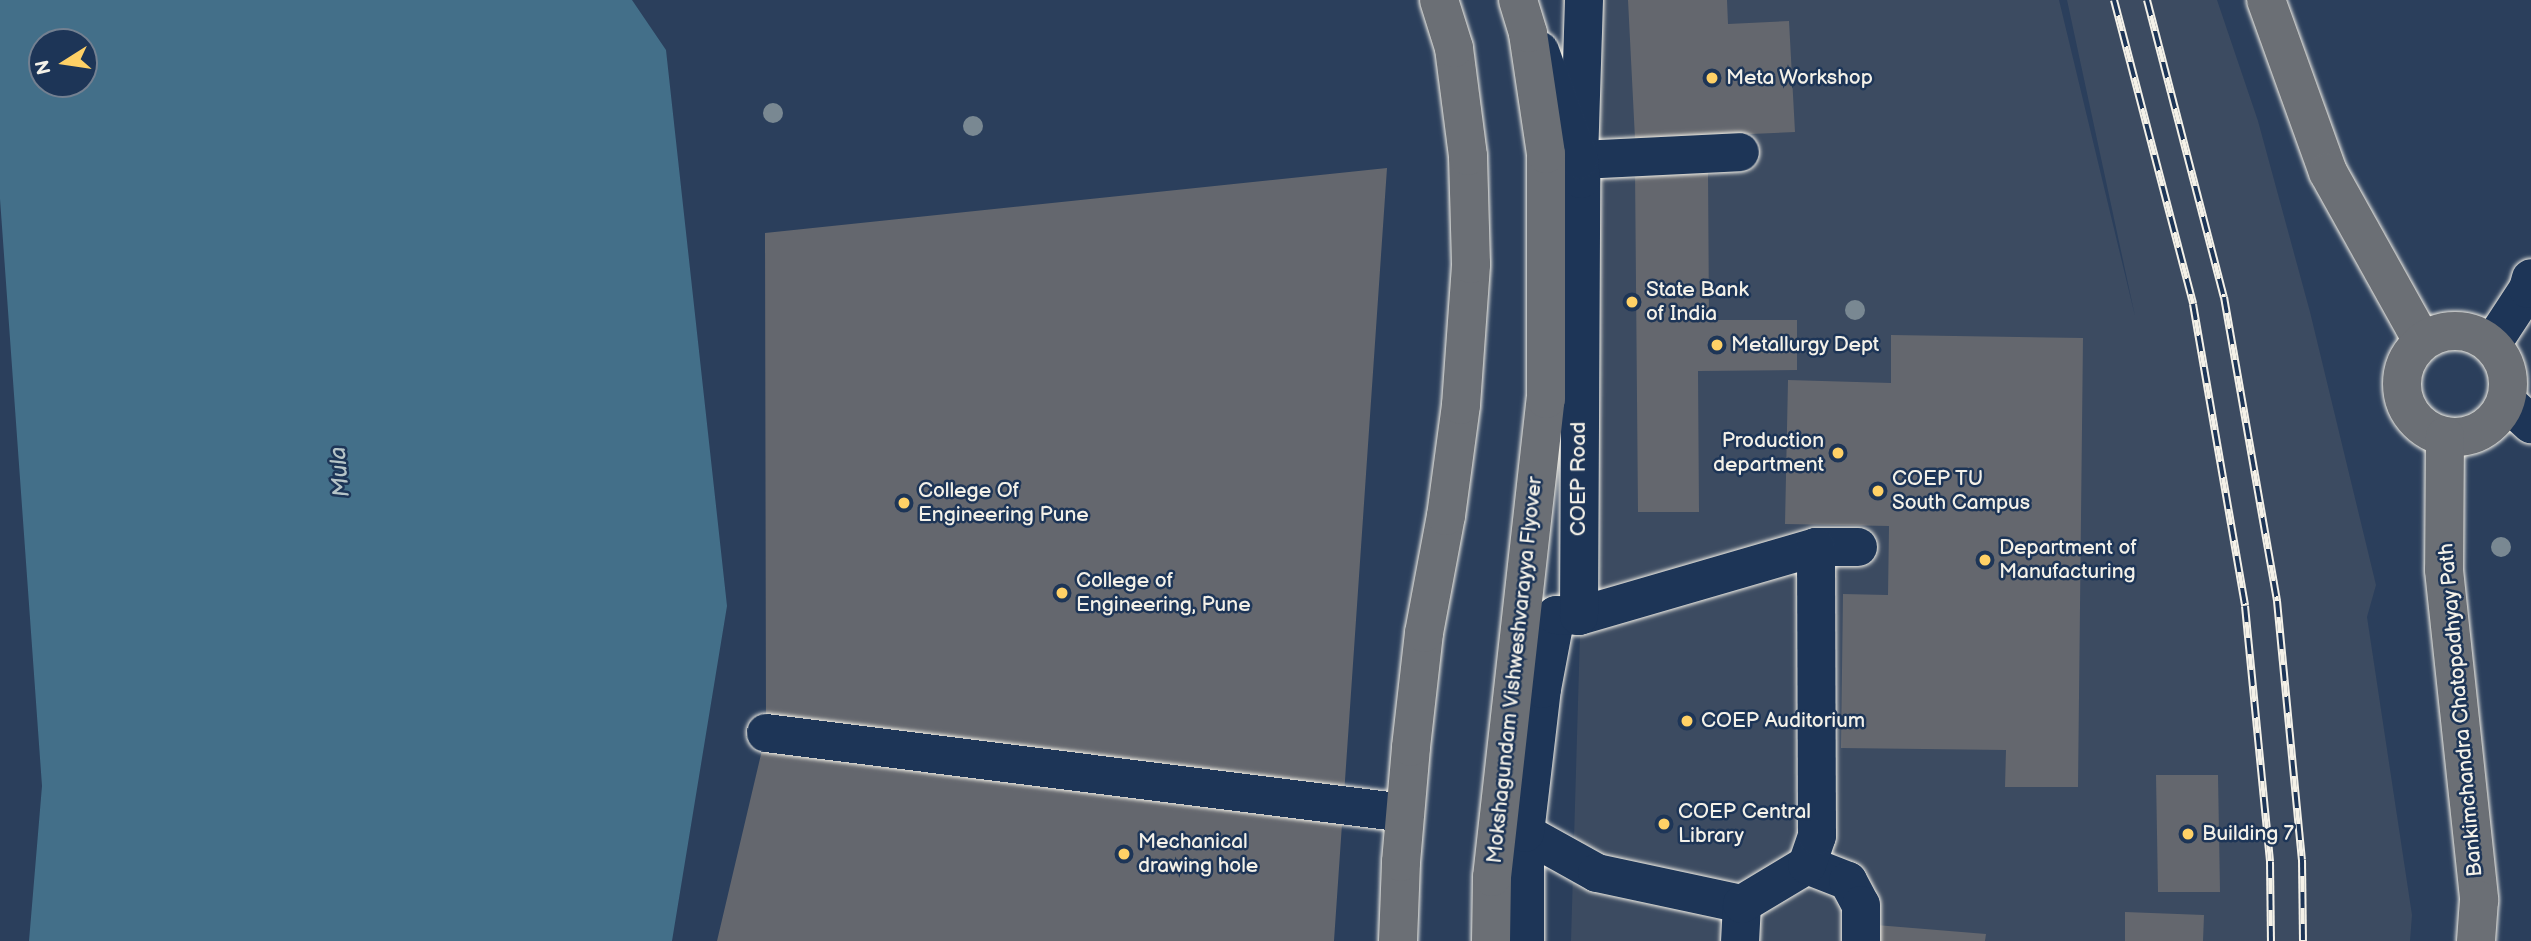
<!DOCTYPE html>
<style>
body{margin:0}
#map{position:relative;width:2531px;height:941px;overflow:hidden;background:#2b3f5c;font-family:"Balsamiq Sans",sans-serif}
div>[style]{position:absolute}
.built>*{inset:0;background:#3c4b61}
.water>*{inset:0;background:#436f89}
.building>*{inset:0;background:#64676e}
.roads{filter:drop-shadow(0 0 2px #f4f1e8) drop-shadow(0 0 2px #f4f1e8)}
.minor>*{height:38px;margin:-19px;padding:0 19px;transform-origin:19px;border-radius:19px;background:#1d3557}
.major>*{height:38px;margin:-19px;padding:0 19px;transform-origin:19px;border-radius:19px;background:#6b6f75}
.major>.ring{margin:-19px;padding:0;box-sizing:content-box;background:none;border:38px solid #6b6f75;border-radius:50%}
.highway>*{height:38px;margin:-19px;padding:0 19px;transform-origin:19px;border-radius:19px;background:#6b6f75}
.rail>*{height:8px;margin-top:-4px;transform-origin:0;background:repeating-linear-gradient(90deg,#1d3557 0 16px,#f4f1e8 0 32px);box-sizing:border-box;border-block:2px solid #f4f1e8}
.trees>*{width:20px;height:20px;margin:-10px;border-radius:50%;background:#798892}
.dots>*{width:19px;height:19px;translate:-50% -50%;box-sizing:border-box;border:4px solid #1d3557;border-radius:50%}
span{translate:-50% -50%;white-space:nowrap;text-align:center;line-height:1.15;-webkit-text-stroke:5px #1d3557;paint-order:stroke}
.poi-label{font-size:21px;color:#f4f1e8}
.left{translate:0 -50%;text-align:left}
.right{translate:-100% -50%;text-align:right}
.street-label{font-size:21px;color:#f4f1e8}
.water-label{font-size:23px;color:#b6c4c7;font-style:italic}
.north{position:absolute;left:28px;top:28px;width:70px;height:70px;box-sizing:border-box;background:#1d3557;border:2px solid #738091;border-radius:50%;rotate:258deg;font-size:19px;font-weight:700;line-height:28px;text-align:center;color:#f4f1e8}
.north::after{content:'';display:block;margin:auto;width:24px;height:32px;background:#ffd166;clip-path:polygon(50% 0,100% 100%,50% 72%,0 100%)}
</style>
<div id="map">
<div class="built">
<i style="clip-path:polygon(1562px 0,2059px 0,2135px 316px,2067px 0,2217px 0,2258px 121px,2310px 312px,2376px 585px,2367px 617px,2412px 915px,2410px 941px,1571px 941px,1593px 192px,1586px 84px)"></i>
</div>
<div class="water">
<i style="clip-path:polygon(evenodd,0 0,632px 0,666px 50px,727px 606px,672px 941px,29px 941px,42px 786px,0 199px,0 0,42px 42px,84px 42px,84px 84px,42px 84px,42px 42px)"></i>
</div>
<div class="building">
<i style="clip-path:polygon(1628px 0,1727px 0,1728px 24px,1789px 21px,1795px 132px,1635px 139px)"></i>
<i style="clip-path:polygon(1387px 168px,1334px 941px,717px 941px,766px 733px,765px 233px)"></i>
<i style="clip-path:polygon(1635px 170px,1708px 170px,1709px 320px,1797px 320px,1797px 370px,1698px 371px,1699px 512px,1638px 512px)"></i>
<i style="clip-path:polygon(1891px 335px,2083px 338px,2078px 787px,2005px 787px,2006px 750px,1841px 748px,1843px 594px,1888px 595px,1889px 526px,1785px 524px,1788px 380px,1891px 383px)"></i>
<i style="clip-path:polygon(2156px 775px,2218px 775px,2220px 892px,2158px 892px)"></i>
<i style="clip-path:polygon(2125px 912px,2204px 915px,2203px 941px,2125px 941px)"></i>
<i style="clip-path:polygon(1876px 925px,1986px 934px,1985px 941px,1875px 941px)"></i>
</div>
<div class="roads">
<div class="minor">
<i style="left:1584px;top:0;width:160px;rotate:91.8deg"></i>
<i style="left:1579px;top:160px;width:161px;rotate:-2.8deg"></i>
<i style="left:2492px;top:344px;width:66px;rotate:-56.8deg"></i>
<i style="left:2528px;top:289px;width:11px;rotate:-75deg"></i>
<i style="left:2506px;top:401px;width:34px;rotate:43deg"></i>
<i style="left:1579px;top:616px;width:247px;rotate:-16.2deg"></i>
<i style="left:1816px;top:547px;width:42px"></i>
<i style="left:766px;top:733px;width:644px;rotate:7.14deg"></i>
<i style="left:1525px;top:833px;width:82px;rotate:29.1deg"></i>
<i style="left:1597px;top:873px;width:148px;rotate:12.1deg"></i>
<i style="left:1742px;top:904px;width:37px;rotate:93deg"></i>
<i style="left:1807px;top:865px;width:44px;rotate:21.3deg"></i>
<i style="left:1848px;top:881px;width:27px;rotate:62deg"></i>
<i style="left:1861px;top:905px;width:36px;rotate:90deg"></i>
<i style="left:1742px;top:904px;width:76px;rotate:-31deg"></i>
<i style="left:1807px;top:865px;width:31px;rotate:-71deg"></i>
<i style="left:1817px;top:836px;width:289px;rotate:-90.2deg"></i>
<i style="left:1525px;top:941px;width:108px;rotate:-90deg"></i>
<i style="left:1525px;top:833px;width:145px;rotate:-83.3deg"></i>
<i style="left:1542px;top:689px;width:75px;rotate:-79.3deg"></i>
<i style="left:1556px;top:615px;width:23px;rotate:2deg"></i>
<i style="left:1579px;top:616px;width:437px;rotate:-89.7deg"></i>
<i style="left:1581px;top:179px;width:19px;rotate:-96deg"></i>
<i style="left:1579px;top:160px;width:116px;rotate:-109.7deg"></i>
</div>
<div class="major">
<i style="left:2266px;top:0;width:183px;rotate:70.2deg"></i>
<i style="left:2328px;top:172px;width:193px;rotate:60.9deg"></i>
<i class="ring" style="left:2402px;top:331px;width:68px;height:68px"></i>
<i style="left:2445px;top:436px;width:134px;rotate:90.4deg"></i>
<i style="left:2444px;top:570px;width:332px;rotate:83.9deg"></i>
<i style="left:2479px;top:900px;width:41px;rotate:94.2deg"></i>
</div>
<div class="highway">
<i style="left:1398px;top:941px;width:79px;rotate:-87.8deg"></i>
<i style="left:1401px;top:862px;width:115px;rotate:-85deg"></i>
<i style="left:1411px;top:747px;width:115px;rotate:-83.5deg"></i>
<i style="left:1424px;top:633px;width:119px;rotate:-79.4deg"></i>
<i style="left:1446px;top:516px;width:112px;rotate:-82.3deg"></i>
<i style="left:1461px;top:405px;width:141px;rotate:-85.9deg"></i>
<i style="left:1471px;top:264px;width:108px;rotate:-91.6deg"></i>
<i style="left:1468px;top:156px;width:109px;rotate:-97.4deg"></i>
<i style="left:1454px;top:48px;width:50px;rotate:-107.4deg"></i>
<i style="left:1491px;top:941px;width:64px;rotate:-89.1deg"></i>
<i style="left:1492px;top:877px;width:481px;rotate:-83.6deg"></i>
<i style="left:1546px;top:399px;width:245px;rotate:-90deg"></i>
<i style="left:1546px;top:154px;width:122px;rotate:-98.5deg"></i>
<i style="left:1528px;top:33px;width:34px;rotate:-107deg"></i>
</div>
</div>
<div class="rail">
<i style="left:2114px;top:0;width:314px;rotate:75.4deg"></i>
<i style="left:2193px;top:304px;width:306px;rotate:80.2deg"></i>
<i style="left:2245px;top:606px;width:257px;rotate:84.4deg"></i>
<i style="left:2270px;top:862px;width:79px;rotate:89.3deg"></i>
<i style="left:2147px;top:0;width:307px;rotate:75.5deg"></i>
<i style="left:2224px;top:297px;width:309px;rotate:80.1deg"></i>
<i style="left:2277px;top:601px;width:260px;rotate:84.5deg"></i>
<i style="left:2302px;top:860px;width:81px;rotate:89.3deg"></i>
</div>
<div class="trees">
<i style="left:773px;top:113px"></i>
<i style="left:973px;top:126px"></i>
<i style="left:1855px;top:310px"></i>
<i style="left:2501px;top:547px"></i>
</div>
<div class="dots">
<i style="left:1712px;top:78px;background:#ffd166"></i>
<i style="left:1632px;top:302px;background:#ffd166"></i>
<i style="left:1717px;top:345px;background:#ffd166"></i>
<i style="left:1838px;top:453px;background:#ffd166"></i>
<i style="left:1878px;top:491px;background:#ffd166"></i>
<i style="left:904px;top:503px;background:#ffd166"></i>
<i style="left:1985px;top:560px;background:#ffd166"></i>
<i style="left:1062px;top:593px;background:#ffd166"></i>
<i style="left:1687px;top:721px;background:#ffd166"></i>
<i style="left:1664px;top:824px;background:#ffd166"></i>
<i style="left:2188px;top:834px;background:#ffd166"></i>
<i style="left:1124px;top:854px;background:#ffd166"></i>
</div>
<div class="poi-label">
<span class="left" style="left:1726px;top:78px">Meta Workshop</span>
<span class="left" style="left:1646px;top:302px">State Bank<br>of India</span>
<span class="left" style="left:1731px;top:345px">Metallurgy Dept</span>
<span class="right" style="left:1824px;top:453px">Production<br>department</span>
<span class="left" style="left:1892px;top:491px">COEP TU<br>South Campus</span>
<span class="left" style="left:918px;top:503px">College Of<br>Engineering Pune</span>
<span class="left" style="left:1999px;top:560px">Department of<br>Manufacturing</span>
<span class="left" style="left:1076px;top:593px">College of<br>Engineering, Pune</span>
<span class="left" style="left:1701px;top:721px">COEP Auditorium</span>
<span class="left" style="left:1678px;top:824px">COEP Central<br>Library</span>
<span class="left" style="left:2202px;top:834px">Building 7</span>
<span class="left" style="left:1138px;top:854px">Mechanical<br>drawing hole</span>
</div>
<div class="street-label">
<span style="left:1579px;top:479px;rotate:-90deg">COEP Road</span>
<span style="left:1515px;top:670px;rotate:-84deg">Mokshagundam Vishweshvarayya Flyover</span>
<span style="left:2461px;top:710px;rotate:-95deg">Bankimchandra Chatopadhyay Path</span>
</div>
<div class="water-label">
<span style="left:340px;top:472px;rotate:-95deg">Mula</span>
</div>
<div class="north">N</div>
</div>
